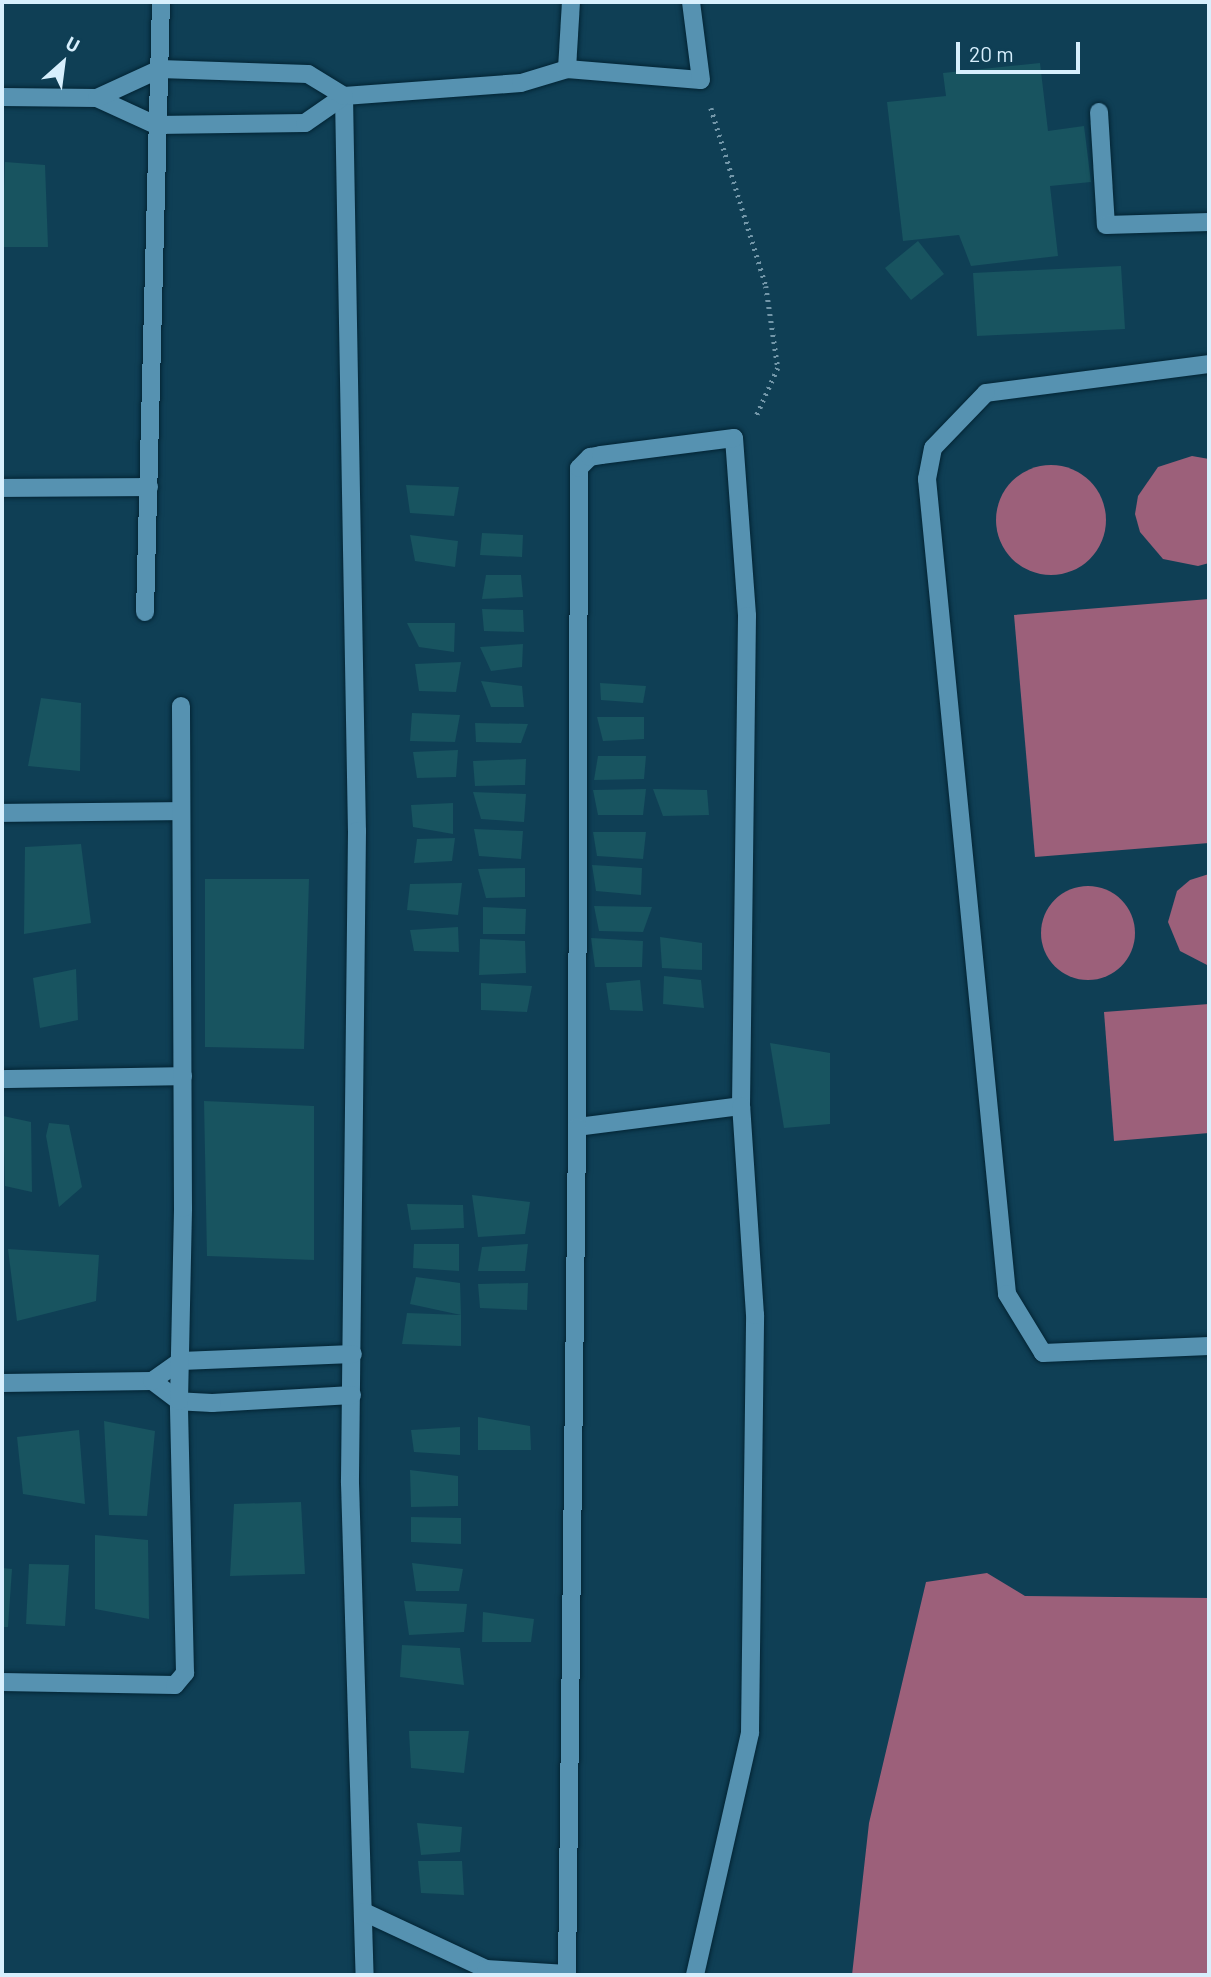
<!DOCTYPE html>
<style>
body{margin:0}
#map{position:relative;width:1211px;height:1977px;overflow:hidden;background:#0f3f55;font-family:Barlow,sans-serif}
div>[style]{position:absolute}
.water>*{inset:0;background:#9c607a}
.round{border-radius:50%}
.building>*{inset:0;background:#185460}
.path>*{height:4.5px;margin-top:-2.25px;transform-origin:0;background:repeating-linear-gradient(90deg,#7397a9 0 2px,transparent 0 7px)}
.roads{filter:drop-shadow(0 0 2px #032434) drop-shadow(0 0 2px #032434)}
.lane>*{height:18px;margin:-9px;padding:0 9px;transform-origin:9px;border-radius:9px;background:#5692b1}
.street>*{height:18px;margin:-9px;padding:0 9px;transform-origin:9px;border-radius:9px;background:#5692b1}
span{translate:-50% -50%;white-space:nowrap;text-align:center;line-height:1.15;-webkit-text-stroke:5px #0f3f55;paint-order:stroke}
.frame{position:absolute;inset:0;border:4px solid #d7effd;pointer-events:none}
.north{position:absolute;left:28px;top:28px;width:70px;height:70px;-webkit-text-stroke:5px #0f3f55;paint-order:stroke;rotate:28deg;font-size:19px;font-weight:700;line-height:28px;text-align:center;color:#d7effd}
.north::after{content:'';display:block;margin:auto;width:24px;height:32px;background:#d7effd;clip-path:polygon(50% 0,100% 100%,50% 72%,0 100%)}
.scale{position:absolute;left:956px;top:42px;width:124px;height:32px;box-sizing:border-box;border:4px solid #d7effd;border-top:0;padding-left:9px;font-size:21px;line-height:24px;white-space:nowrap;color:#d7effd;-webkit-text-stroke:5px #0f3f55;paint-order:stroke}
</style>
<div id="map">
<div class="water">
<i style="clip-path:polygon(1192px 456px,1209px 459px,1209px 563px,1198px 566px,1163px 559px,1140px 532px,1135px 514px,1138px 496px,1158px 467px)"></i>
<i class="round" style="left:996px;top:465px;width:110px;height:110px"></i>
<i style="clip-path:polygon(1209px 599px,1209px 843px,1035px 857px,1014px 615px)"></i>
<i style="clip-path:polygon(1209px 874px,1209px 966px,1180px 951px,1168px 922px,1177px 891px,1190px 880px)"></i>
<i class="round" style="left:1041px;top:886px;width:94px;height:94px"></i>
<i style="clip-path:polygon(1209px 1004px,1209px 1133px,1114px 1141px,1104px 1012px)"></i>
<i style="clip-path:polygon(987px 1573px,1025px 1596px,1209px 1598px,1209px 1975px,852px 1975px,869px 1823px,926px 1582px)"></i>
</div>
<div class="building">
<i style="clip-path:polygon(1040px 63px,1048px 131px,1084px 126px,1091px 182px,1050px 186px,1058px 256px,971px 266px,959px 235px,903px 241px,887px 102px,946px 96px,943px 73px)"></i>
<i style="clip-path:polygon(5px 162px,45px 165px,48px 247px,2px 247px)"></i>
<i style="clip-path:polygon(918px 241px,944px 274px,911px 300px,885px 268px)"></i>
<i style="clip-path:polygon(1121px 266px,1125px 329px,977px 336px,973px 273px)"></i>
<i style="clip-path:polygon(406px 485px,459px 487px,454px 516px,410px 513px)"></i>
<i style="clip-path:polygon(482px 533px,523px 535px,522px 557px,480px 555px)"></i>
<i style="clip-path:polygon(410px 535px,458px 541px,455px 567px,415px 561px)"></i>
<i style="clip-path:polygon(486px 575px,521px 575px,523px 597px,482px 599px)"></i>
<i style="clip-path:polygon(482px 609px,523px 610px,524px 632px,484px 631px)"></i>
<i style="clip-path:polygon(407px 623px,455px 623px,454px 652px,419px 647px)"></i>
<i style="clip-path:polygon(523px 644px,522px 667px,491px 671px,480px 647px)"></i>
<i style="clip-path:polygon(461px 662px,456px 692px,419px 691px,415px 664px)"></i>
<i style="clip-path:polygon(481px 681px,522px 686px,524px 707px,491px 707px)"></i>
<i style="clip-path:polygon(600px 683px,646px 686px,643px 703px,601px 700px)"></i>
<i style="clip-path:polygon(41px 698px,81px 703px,80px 771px,28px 766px)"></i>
<i style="clip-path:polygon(412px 713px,460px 715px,455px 742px,410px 741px)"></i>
<i style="clip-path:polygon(597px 717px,644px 717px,644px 739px,603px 741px)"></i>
<i style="clip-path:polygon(475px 723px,528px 724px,521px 743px,476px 742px)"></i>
<i style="clip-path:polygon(458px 750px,456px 777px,417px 778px,413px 752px)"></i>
<i style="clip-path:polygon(598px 756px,646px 756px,644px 779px,594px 780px)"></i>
<i style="clip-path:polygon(526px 759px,525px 785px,475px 786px,473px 761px)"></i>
<i style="clip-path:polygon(646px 789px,643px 815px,598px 815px,593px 790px)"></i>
<i style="clip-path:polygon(653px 789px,707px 790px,709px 815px,663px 816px)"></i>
<i style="clip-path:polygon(473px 792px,526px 794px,524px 822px,481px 819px)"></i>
<i style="clip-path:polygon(453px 803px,453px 834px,413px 827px,411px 805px)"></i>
<i style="clip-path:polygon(474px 829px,523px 831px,521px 859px,479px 856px)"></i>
<i style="clip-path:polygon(593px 832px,646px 832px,643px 859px,597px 856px)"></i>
<i style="clip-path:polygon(455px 838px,452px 861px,414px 863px,417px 839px)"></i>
<i style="clip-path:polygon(81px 844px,91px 923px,24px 934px,25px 847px)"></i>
<i style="clip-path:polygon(592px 865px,642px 868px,641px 895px,596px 891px)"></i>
<i style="clip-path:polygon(525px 868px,525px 897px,486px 898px,478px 869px)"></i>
<i style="clip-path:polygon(205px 879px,309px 879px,304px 1049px,205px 1047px)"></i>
<i style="clip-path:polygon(462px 883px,458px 915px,407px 910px,410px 884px)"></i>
<i style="clip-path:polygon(594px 906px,652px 907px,643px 932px,599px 931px)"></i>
<i style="clip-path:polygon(483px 907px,526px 909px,525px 934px,483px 934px)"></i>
<i style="clip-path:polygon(458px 927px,459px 952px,414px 951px,410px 930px)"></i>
<i style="clip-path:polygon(660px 937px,702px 943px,702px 970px,662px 968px)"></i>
<i style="clip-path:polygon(591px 938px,643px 941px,642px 967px,595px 967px)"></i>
<i style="clip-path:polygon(480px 939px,525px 941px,526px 973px,479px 975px)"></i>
<i style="clip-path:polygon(76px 969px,78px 1020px,40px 1028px,33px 978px)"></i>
<i style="clip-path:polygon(664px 976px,701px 980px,704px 1008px,663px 1004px)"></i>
<i style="clip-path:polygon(640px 980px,643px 1011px,610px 1010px,606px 983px)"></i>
<i style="clip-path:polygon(481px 983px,532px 986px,527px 1012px,481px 1010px)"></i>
<i style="clip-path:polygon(770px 1043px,830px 1053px,830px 1124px,784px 1128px)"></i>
<i style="clip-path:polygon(204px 1101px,314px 1106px,314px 1260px,207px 1256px)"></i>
<i style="clip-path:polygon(3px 1116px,31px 1122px,32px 1192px,5px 1186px)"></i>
<i style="clip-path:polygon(49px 1123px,69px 1125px,82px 1187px,59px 1207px,46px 1136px)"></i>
<i style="clip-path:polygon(472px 1195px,530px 1202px,525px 1234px,478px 1237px)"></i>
<i style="clip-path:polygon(407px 1204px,463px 1205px,464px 1228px,411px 1230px)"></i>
<i style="clip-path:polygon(414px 1244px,459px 1244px,459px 1271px,413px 1268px)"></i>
<i style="clip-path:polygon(528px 1244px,525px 1271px,478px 1271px,482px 1247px)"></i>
<i style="clip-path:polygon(8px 1249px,99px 1255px,96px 1301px,17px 1321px)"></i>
<i style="clip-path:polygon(416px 1277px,460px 1283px,461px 1315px,410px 1304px)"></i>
<i style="clip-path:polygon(528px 1283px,527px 1310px,480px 1308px,478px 1284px)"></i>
<i style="clip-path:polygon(407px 1313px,461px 1315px,461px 1346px,402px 1344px)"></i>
<i style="clip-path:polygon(478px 1417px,530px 1426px,531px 1450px,478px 1450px)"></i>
<i style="clip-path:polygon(104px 1421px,155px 1431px,147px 1516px,109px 1515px)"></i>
<i style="clip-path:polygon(460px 1427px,460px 1455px,414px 1452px,411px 1430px)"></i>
<i style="clip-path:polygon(79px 1430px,85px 1504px,23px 1494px,17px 1437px)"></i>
<i style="clip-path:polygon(410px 1470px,458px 1476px,458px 1506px,411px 1507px)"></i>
<i style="clip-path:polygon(301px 1502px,305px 1574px,230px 1576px,234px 1504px)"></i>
<i style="clip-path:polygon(411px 1517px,461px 1518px,461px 1544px,411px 1542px)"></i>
<i style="clip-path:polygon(95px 1535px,148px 1540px,149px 1619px,95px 1609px)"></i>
<i style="clip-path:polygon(412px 1563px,463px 1569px,459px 1591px,416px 1591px)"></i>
<i style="clip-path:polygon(29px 1564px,69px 1565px,65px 1626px,26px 1624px)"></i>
<i style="clip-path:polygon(2px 1568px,12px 1569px,8px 1627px,2px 1627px)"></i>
<i style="clip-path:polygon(404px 1601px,467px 1604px,464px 1632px,409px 1635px)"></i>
<i style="clip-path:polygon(483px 1612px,534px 1619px,531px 1642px,482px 1642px)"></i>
<i style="clip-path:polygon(402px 1645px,460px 1648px,464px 1685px,400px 1677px)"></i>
<i style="clip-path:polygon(409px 1731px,469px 1731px,464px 1773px,411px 1768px)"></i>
<i style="clip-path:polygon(417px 1823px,462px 1827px,460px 1852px,421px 1855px)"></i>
<i style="clip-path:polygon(418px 1861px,462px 1861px,464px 1895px,421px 1893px)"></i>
</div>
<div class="path">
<i style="left:711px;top:108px;width:186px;rotate:72.8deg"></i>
<i style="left:766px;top:286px;width:83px;rotate:81.7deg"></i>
<i style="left:778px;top:368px;width:54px;rotate:114.2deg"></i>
</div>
<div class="roads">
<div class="lane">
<i style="left:1099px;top:112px;width:113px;rotate:86.5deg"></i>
<i style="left:1106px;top:225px;width:103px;rotate:-1.7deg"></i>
<i style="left:1209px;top:364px;width:225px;rotate:172.6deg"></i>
<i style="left:986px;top:393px;width:76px;rotate:133.9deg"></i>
<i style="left:933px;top:448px;width:32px;rotate:101deg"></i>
<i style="left:927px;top:479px;width:819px;rotate:84.39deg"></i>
<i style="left:1007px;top:1294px;width:69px;rotate:58.6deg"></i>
<i style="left:1043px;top:1353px;width:166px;rotate:-2.4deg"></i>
</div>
<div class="street">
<i style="left:567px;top:69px;width:134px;rotate:4.7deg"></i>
<i style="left:701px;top:80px;width:79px;rotate:-97.3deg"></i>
<i style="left:344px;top:96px;width:735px;rotate:88.99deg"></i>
<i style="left:357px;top:831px;width:652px;rotate:90.62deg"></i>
<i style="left:350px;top:1483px;width:492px;rotate:88.3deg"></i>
<i style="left:2px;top:97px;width:95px;rotate:0.6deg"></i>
<i style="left:97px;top:98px;width:65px;rotate:24.6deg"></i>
<i style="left:156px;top:125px;width:149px;rotate:-0.8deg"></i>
<i style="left:305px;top:123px;width:47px;rotate:-34.7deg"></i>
<i style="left:344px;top:96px;width:177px;rotate:-4.2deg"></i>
<i style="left:521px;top:83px;width:48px;rotate:-16.9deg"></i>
<i style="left:567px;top:69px;width:67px;rotate:-86.6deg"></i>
<i style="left:97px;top:98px;width:69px;rotate:-24.7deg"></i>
<i style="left:160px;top:69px;width:148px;rotate:1.9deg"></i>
<i style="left:308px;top:74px;width:42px;rotate:31.4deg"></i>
<i style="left:734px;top:438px;width:178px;rotate:85.8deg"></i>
<i style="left:747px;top:616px;width:490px;rotate:90.7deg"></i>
<i style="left:741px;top:1106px;width:165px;rotate:172.7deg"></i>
<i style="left:577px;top:1127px;width:659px;rotate:-89.83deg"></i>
<i style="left:579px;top:468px;width:16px;rotate:-45deg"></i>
<i style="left:590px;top:457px;width:11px;rotate:-10deg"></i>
<i style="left:601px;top:455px;width:134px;rotate:-7.3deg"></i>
<i style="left:2px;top:488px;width:147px;rotate:-0.4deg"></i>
<i style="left:145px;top:612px;width:610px;rotate:-88.5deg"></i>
<i style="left:2px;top:813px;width:179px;rotate:-0.6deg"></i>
<i style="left:2px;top:1079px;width:181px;rotate:-0.9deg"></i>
<i style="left:2px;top:1383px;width:150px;rotate:-0.8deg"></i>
<i style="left:352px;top:1395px;width:140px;rotate:176.7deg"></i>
<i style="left:212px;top:1403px;width:33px;rotate:-177deg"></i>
<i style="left:179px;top:1401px;width:34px;rotate:-143deg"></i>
<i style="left:152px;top:1381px;width:35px;rotate:-35deg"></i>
<i style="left:181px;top:1361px;width:172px;rotate:-2.3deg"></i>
<i style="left:2px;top:1682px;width:173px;rotate:1deg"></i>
<i style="left:175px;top:1685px;width:16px;rotate:-50deg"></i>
<i style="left:185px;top:1673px;width:272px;rotate:-91.3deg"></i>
<i style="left:179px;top:1401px;width:193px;rotate:-88.8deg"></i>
<i style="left:183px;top:1208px;width:502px;rotate:-90.23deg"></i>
<i style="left:364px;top:1912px;width:135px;rotate:25deg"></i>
<i style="left:486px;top:1969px;width:81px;rotate:3.5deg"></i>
<i style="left:567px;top:1975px;width:848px;rotate:-89.32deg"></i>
<i style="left:695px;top:1975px;width:248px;rotate:-77.2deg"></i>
<i style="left:750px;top:1733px;width:418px;rotate:-89.3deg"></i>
<i style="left:755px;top:1315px;width:209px;rotate:-93.8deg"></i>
</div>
</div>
<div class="frame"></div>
<div class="north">U</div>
<div class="scale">20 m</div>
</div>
